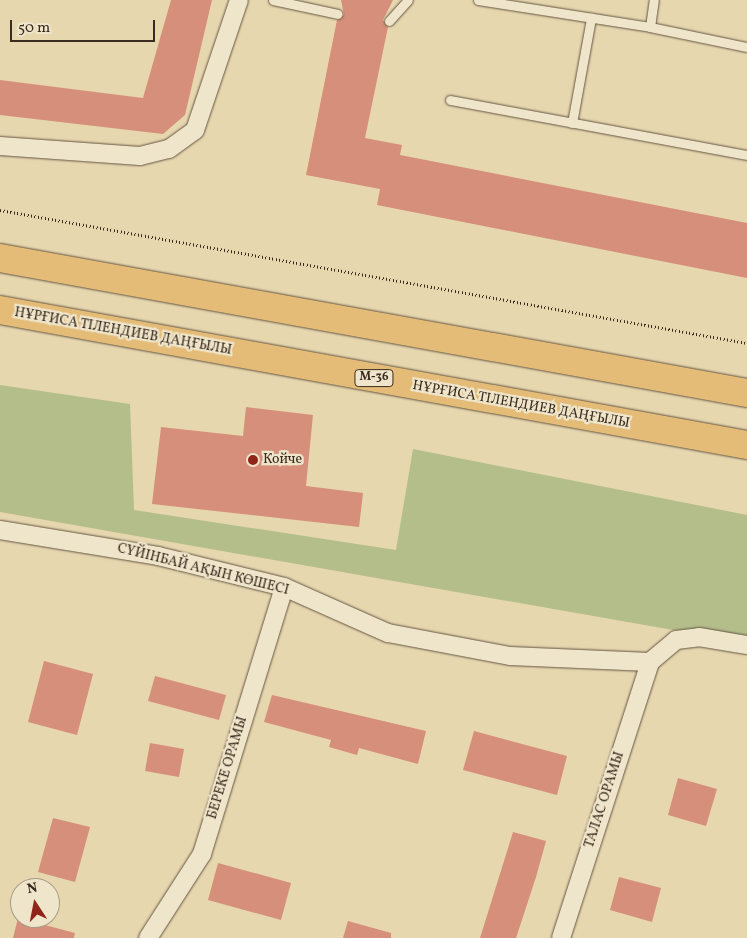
<!DOCTYPE html>
<meta charset="utf-8">
<style>
body{margin:0}
#map{position:relative;width:747px;height:938px;overflow:hidden;background:#e7d7af;font-family:Vollkorn,serif}
div>[style]{position:absolute}
.green>*{inset:0;background:#b4be8b}
.building>*{inset:0;background:#d58f7a}
.path>*{height:3px;margin-top:-1.5px;transform-origin:0;background:repeating-linear-gradient(90deg,#392b1d 0 1px,transparent 0 3.5px)}
.roads{filter:drop-shadow(0 0 1px #645642) drop-shadow(0 0 1px #645642)}
.lane>*{height:9px;margin:-4.5px;padding:0 4.5px;transform-origin:4.5px;border-radius:4.5px;background:#efe5cb}
.street>*{height:18px;margin:-9px;padding:0 9px;transform-origin:9px;border-radius:9px;background:#efe5cb}
.primary>*{height:28px;margin:-14px;padding:0 14px;transform-origin:14px;border-radius:14px;background:#e4bc78}
.dots>*{width:14px;height:14px;translate:-50% -50%;box-sizing:border-box;border:2px solid #efe5cb;border-radius:50%}
span{translate:-50% -50%;white-space:nowrap;text-align:center;line-height:1.15;-webkit-text-stroke:4.5px #efe5cb;paint-order:stroke}
.shield-label span{padding:1px 4px;background:#efe5cb;border:1px solid;border-radius:4px;-webkit-text-stroke-width:0}
.shield-label{font-size:12px;color:#392b1d;font-weight:700}
.street-label{font-size:14px;color:#392b1d}
.poi-label{font-size:14px;color:#392b1d}
.left{translate:0 -50%;text-align:left}
.north{position:absolute;left:10px;top:878px;width:50px;height:50px;box-sizing:border-box;background:#efe5cb;border:1px solid #a69b85;border-radius:50%;rotate:349deg;font-size:14px;font-weight:700;line-height:20px;text-align:center;color:#392b1d}
.north::after{content:'';display:block;margin:auto;width:18px;height:22px;background:#8f2418;clip-path:polygon(50% 0,100% 100%,50% 72%,0 100%)}
.scale{position:absolute;left:10px;top:20px;width:145px;height:22px;box-sizing:border-box;border:2px solid #392b1d;border-top:0;padding-left:6px;font-size:15px;line-height:18px;white-space:nowrap;color:#392b1d;-webkit-text-stroke:4px #efe5cb;paint-order:stroke}
</style>
<div id="map">
<div class="green">
<i style="clip-path:polygon(0 385px,130px 404px,134px 510px,396px 550px,413px 449px,747px 515px,747px 643px,0 512px)"></i>
</div>
<div class="building">
<i style="clip-path:polygon(171px 0,212px 0,185px 115px,163px 134px,0 115px,0 80px,143px 98px)"></i>
<i style="clip-path:polygon(341px 0,393px 0,383px 20px,388px 27px,365px 138px,402px 145px,400px 155px,747px 223px,747px 278px,377px 205px,380px 189px,306px 175px,337px 20px,344px 15px)"></i>
<i style="clip-path:polygon(246px 407px,313px 415px,306px 486px,363px 493px,359px 527px,152px 504px,161px 427px,243px 436px)"></i>
<i style="clip-path:polygon(44px 661px,93px 674px,77px 735px,28px 722px)"></i>
<i style="clip-path:polygon(155px 676px,226px 695px,219px 720px,148px 701px)"></i>
<i style="clip-path:polygon(272px 695px,426px 731px,418px 764px,359px 748px,357px 755px,329px 747px,331px 740px,264px 722px)"></i>
<i style="clip-path:polygon(474px 731px,567px 756px,557px 795px,463px 770px)"></i>
<i style="clip-path:polygon(150px 743px,184px 749px,179px 777px,145px 771px)"></i>
<i style="clip-path:polygon(678px 778px,717px 789px,706px 826px,668px 815px)"></i>
<i style="clip-path:polygon(53px 818px,90px 827px,75px 882px,38px 872px)"></i>
<i style="clip-path:polygon(513px 832px,546px 841px,536px 877px,516px 938px,480px 938px)"></i>
<i style="clip-path:polygon(218px 863px,291px 883px,281px 920px,208px 900px)"></i>
<i style="clip-path:polygon(619px 877px,661px 888px,652px 922px,610px 910px)"></i>
<i style="clip-path:polygon(18px 918px,75px 933px,74px 938px,13px 938px)"></i>
<i style="clip-path:polygon(348px 921px,391px 933px,391px 938px,343px 938px)"></i>
</div>
<div class="path">
<i style="left:0;top:210px;width:759px;rotate:10.1deg"></i>
</div>
<div class="roads">
<div class="lane">
<i style="left:273px;top:0;width:66px;rotate:12.2deg"></i>
<i style="left:478px;top:0;width:174px;rotate:8.9deg"></i>
<i style="left:650px;top:27px;width:99px;rotate:11.7deg"></i>
<i style="left:389px;top:21px;width:28px;rotate:-48deg"></i>
<i style="left:650px;top:27px;width:27px;rotate:-82deg"></i>
<i style="left:450px;top:100px;width:302px;rotate:10.5deg"></i>
<i style="left:572px;top:123px;width:107px;rotate:-79.7deg"></i>
</div>
<div class="street">
<i style="left:0;top:146px;width:140px;rotate:4.1deg"></i>
<i style="left:140px;top:156px;width:30px;rotate:-14deg"></i>
<i style="left:169px;top:149px;width:32px;rotate:-36deg"></i>
<i style="left:195px;top:130px;width:137px;rotate:-71.3deg"></i>
<i style="left:0;top:530px;width:160px;rotate:9.3deg"></i>
<i style="left:158px;top:556px;width:130px;rotate:13.8deg"></i>
<i style="left:284px;top:587px;width:114px;rotate:23.9deg"></i>
<i style="left:388px;top:633px;width:124px;rotate:10.7deg"></i>
<i style="left:510px;top:656px;width:140px;rotate:2.5deg"></i>
<i style="left:650px;top:662px;width:34px;rotate:-40deg"></i>
<i style="left:676px;top:640px;width:23px;rotate:-7deg"></i>
<i style="left:699px;top:637px;width:49px;rotate:9.5deg"></i>
<i style="left:148px;top:938px;width:100px;rotate:-57.3deg"></i>
<i style="left:202px;top:854px;width:279px;rotate:-72.9deg"></i>
<i style="left:561px;top:938px;width:290px;rotate:-72.1deg"></i>
</div>
<div class="primary">
<i style="left:0;top:258px;width:759px;rotate:10.24deg"></i>
<i style="left:0;top:310px;width:759px;rotate:10.24deg"></i>
</div>
</div>
<div class="dots">
<i style="left:253px;top:460px;background:#8f2418"></i>
</div>
<div class="shield-label">
<span style="left:374px;top:378px">M-36</span>
</div>
<div class="street-label">
<span style="left:123px;top:332px;rotate:10deg">НҰРҒИСА ТІЛЕНДИЕВ ДАҢҒЫЛЫ</span>
<span style="left:521px;top:405px;rotate:10deg">НҰРҒИСА ТІЛЕНДИЕВ ДАҢҒЫЛЫ</span>
<span style="left:203px;top:570px;rotate:14deg">СҮЙІНБАЙ АҚЫН КӨШЕСІ</span>
<span style="left:228px;top:768px;rotate:-73deg">БЕРЕКЕ ОРАМЫ</span>
<span style="left:605px;top:800px;rotate:-72deg">ТАЛАС ОРАМЫ</span>
</div>
<div class="poi-label">
<span class="left" style="left:263px;top:460px">Койче</span>
</div>
<div class="north">N</div>
<div class="scale">50 m</div>
</div>
